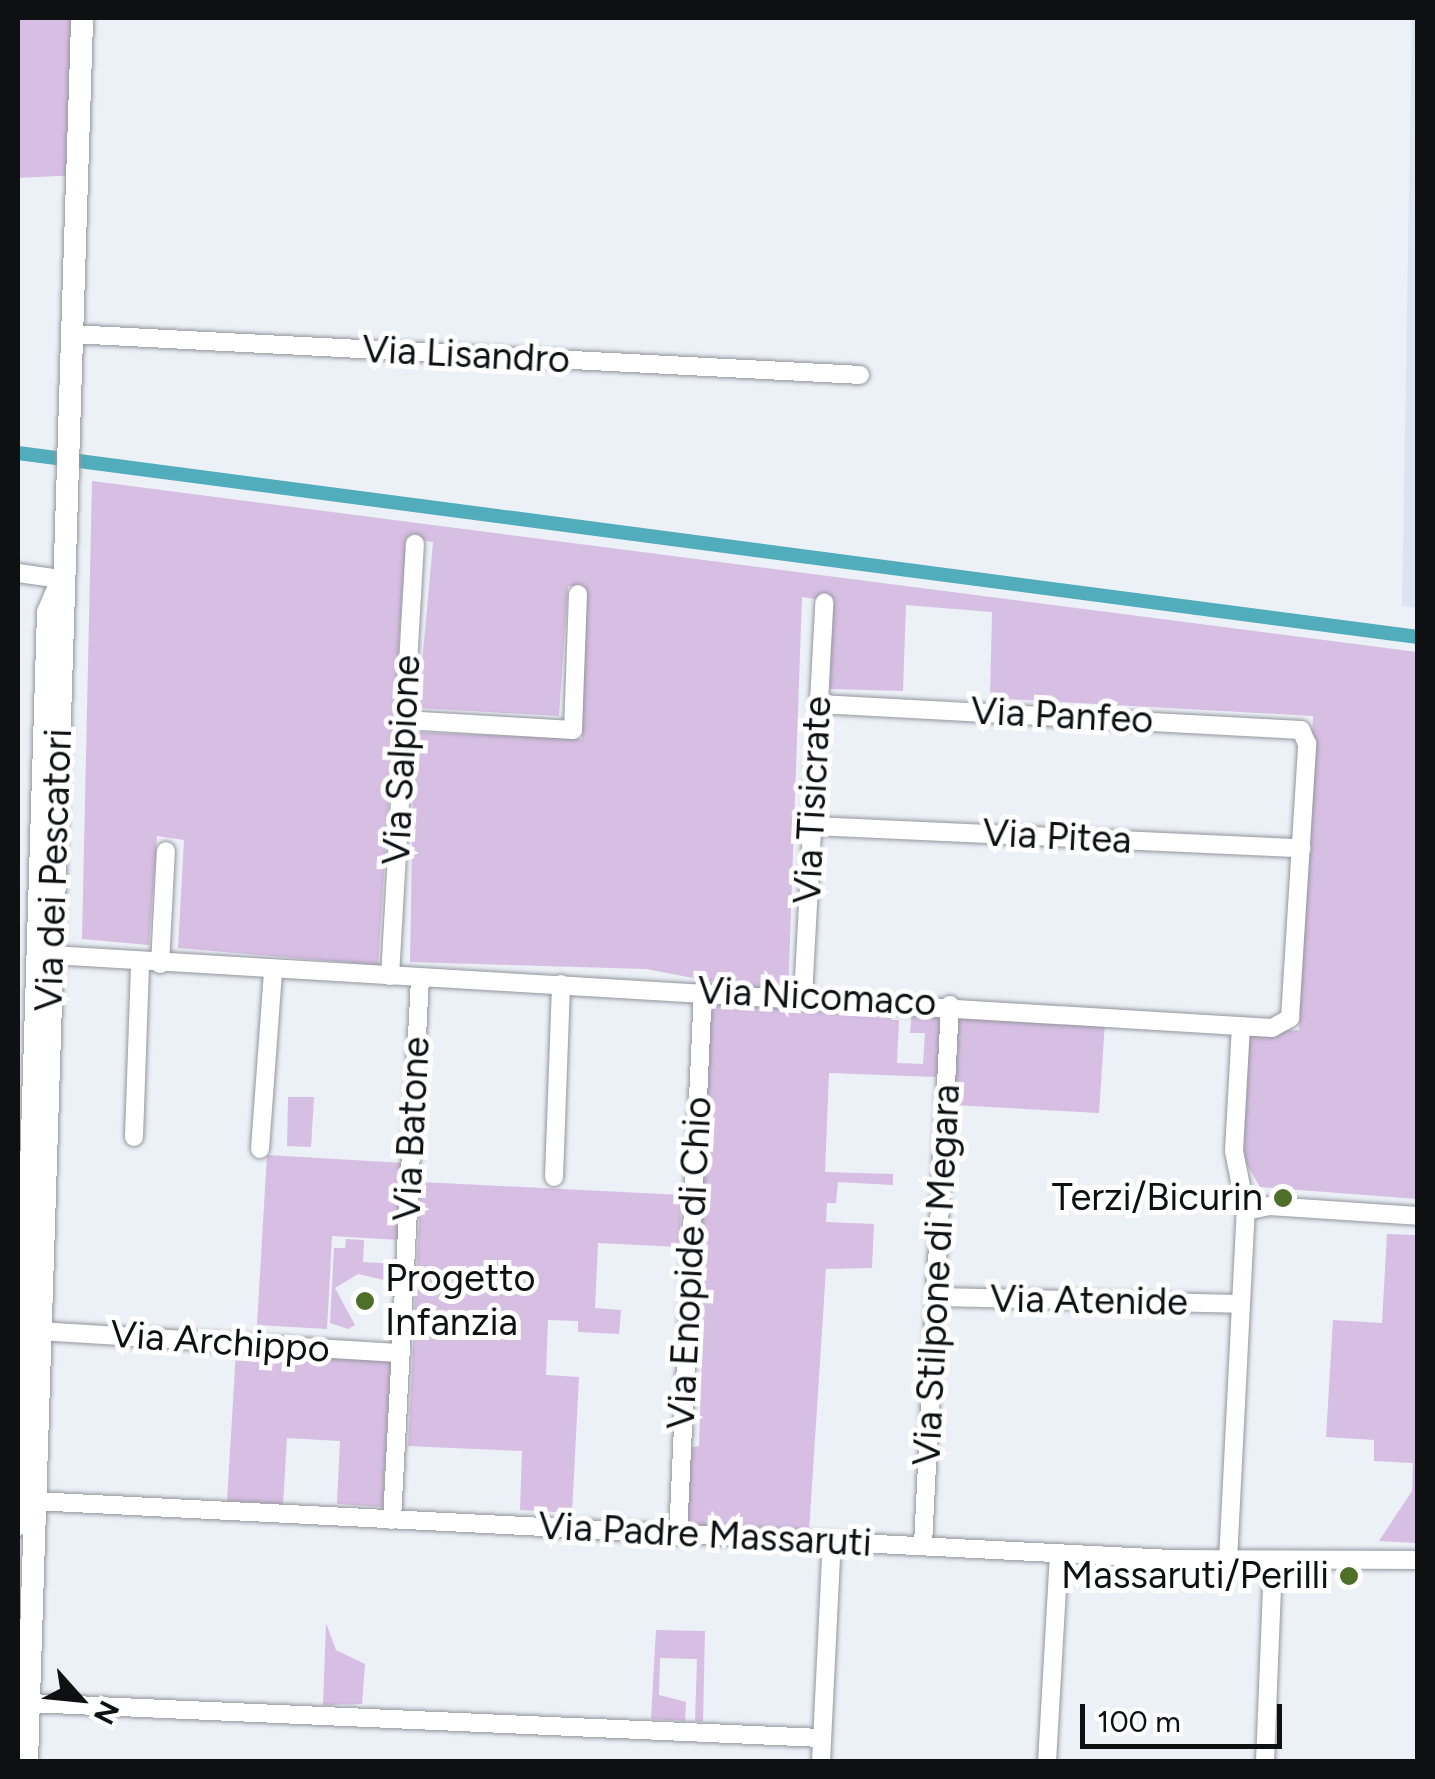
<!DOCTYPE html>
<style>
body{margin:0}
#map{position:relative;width:1435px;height:1779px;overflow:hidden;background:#ecf0f7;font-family:Figtree,sans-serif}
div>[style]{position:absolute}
.built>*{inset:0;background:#dde4f1}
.green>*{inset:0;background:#d7bee3}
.canal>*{height:14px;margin:-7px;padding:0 7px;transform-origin:7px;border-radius:7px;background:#51acbb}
.roads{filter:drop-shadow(0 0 2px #92969c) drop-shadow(0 0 2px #92969c)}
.street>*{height:18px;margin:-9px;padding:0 9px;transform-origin:9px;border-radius:9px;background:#fff}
.secondary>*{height:22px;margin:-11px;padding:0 11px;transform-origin:11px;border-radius:11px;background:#fff}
.dots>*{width:28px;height:28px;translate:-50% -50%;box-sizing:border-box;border:5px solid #fff;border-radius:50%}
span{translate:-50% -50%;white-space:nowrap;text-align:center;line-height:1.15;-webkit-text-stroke:10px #fff;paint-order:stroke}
.street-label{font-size:38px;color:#0f1012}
.poi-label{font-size:38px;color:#0f1012}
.right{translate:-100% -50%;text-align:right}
.left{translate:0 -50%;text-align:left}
.frame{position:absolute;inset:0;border:20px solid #0f1012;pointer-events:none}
.north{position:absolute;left:30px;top:1649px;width:100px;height:100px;-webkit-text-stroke:8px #fff;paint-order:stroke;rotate:117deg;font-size:28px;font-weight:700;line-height:40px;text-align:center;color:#0f1012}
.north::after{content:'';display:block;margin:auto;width:35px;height:45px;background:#0f1012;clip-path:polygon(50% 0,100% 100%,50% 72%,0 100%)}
.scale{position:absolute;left:1080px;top:1704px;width:202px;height:45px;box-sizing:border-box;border:5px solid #0f1012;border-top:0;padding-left:12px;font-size:30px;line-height:35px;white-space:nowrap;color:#0f1012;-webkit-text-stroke:8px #fff;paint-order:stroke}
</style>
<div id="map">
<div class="built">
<i style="clip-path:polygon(1412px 18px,1418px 18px,1417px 608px,1402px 606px)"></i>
</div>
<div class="green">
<i style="clip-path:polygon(18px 18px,82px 18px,78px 175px,18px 178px)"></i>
<i style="clip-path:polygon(92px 481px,1417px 652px,1417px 1199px,1260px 1187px,1244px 1160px,1245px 1038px,1250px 1031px,1299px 1030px,1313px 716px,990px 698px,992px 612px,906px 605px,903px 691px,830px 689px,829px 601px,802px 597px,788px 996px,646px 969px,410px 962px,414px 732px,582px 739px,584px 587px,568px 586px,559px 716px,418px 708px,433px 542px,406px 538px,378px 965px,178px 948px,184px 840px,157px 836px,149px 945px,82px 939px)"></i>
<i style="clip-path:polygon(712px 999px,891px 1010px,891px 1020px,899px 1020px,897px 1063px,923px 1064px,925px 1033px,910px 1033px,912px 1011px,941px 1012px,937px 1077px,829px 1073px,825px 1172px,893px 1174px,893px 1185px,838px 1182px,836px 1203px,827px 1203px,826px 1222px,874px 1224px,872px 1268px,826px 1269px,809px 1531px,684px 1527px,689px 1448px,699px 1446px,702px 1356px,693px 1352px)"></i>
<i style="clip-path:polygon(958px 1014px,1105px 1022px,1099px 1113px,953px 1105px)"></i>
<i style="clip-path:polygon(288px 1097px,314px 1097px,311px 1147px,287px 1146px)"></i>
<i style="clip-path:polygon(267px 1155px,404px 1163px,399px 1240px,332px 1236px,327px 1329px,257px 1325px)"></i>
<i style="clip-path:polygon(421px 1182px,682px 1195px,679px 1247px,598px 1243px,595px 1308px,621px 1310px,619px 1334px,578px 1332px,578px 1321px,548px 1320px,546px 1375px,579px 1377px,572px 1513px,520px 1510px,522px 1451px,408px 1446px)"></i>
<i style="clip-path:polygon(1387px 1234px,1417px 1235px,1417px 1543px,1379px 1541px,1412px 1491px,1413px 1463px,1374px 1461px,1374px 1440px,1326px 1437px,1333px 1320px,1382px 1323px)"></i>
<i style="clip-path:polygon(346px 1239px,364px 1240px,363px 1262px,398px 1264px,397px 1283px,358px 1274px,335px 1288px,355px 1325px,348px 1329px,330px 1323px,334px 1248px,345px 1248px)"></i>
<i style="clip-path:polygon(236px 1351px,391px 1360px,383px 1507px,337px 1504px,340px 1441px,287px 1438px,283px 1504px,227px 1501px)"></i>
<i style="clip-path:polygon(326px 1623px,336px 1650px,365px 1664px,362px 1704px,323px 1705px)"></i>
<i style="clip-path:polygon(656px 1630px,705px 1631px,703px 1722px,695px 1721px,697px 1659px,660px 1658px,659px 1695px,686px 1702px,685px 1721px,651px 1719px)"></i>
</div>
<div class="canal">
<i style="left:18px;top:453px;width:1412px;rotate:7.49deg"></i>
</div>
<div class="roads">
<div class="street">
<i style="left:71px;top:334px;width:790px;rotate:2.97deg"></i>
<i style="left:18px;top:573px;width:42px;rotate:8.1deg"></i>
<i style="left:60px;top:579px;width:36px;rotate:113deg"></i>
<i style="left:46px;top:612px;width:915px;rotate:91.75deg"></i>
<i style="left:404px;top:720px;width:169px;rotate:3.4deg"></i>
<i style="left:573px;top:730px;width:136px;rotate:-87.9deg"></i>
<i style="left:811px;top:826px;width:491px;rotate:2.6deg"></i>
<i style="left:52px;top:955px;width:1222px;rotate:3.42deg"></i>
<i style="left:1272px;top:1028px;width:21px;rotate:-29deg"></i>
<i style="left:1290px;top:1018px;width:275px;rotate:-86.4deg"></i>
<i style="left:1307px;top:744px;width:15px;rotate:-113deg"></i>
<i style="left:1301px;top:730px;width:483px;rotate:-176.9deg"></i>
<i style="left:160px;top:964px;width:113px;rotate:-87deg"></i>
<i style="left:390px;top:976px;width:433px;rotate:-86.7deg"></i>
<i style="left:803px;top:997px;width:395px;rotate:-86.9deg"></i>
<i style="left:134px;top:1137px;width:174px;rotate:-88deg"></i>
<i style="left:260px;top:1149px;width:179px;rotate:-85.8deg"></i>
<i style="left:554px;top:1177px;width:193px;rotate:-87.9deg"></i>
<i style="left:1246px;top:1211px;width:24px;rotate:-12deg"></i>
<i style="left:1269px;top:1206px;width:149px;rotate:3.8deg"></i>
<i style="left:936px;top:1297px;width:305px;rotate:1.3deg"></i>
<i style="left:39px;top:1331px;width:363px;rotate:3.5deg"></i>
<i style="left:34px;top:1501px;width:1138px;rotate:2.92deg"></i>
<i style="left:1171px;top:1559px;width:247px;rotate:0.2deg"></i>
<i style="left:392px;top:1520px;width:543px;rotate:-87.04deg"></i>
<i style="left:678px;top:1536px;width:547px;rotate:-87.38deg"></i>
<i style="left:923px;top:1545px;width:541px;rotate:-87.14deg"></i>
<i style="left:1228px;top:1561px;width:350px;rotate:-87.1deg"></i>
<i style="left:1246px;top:1211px;width:61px;rotate:-101.3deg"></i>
<i style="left:1234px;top:1151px;width:125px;rotate:-86.8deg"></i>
<i style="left:29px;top:1703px;width:794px;rotate:2.53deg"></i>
<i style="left:821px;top:1762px;width:221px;rotate:-87.2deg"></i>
<i style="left:1047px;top:1762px;width:209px;rotate:-86.7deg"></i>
<i style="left:1265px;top:1762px;width:200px;rotate:-87.7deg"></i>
</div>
<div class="secondary">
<i style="left:27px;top:1762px;width:1745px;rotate:-88.19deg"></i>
</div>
</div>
<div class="dots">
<i style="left:1283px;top:1198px;background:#4e6f27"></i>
<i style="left:365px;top:1301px;background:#4e6f27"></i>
<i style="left:1349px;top:1576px;background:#4e6f27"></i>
</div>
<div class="street-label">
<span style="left:466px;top:355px;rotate:3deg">Via Lisandro</span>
<span style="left:1062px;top:716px;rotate:3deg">Via Panfeo</span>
<span style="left:402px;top:760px;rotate:-87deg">Via Salpione</span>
<span style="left:813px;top:800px;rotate:-87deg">Via Tisicrate</span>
<span style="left:1057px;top:837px;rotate:3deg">Via Pitea</span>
<span style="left:54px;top:870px;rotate:-88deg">Via dei Pescatori</span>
<span style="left:817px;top:997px;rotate:3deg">Via Nicomaco</span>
<span style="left:412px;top:1129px;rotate:-87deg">Via Batone</span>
<span style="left:690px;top:1263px;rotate:-87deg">Via Enopide di Chio</span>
<span style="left:937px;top:1275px;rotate:-87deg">Via Stilpone di Megara</span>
<span style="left:1089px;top:1301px;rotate:1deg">Via Atenide</span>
<span style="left:220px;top:1342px;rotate:4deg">Via Archippo</span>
<span style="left:705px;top:1535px;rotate:3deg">Via Padre Massaruti</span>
</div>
<div class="poi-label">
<span class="right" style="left:1263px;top:1198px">Terzi/Bicurin</span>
<span class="left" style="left:385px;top:1301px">Progetto<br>Infanzia</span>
<span class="right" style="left:1329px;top:1576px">Massaruti/Perilli</span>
</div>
<div class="frame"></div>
<div class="north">N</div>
<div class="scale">100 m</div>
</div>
